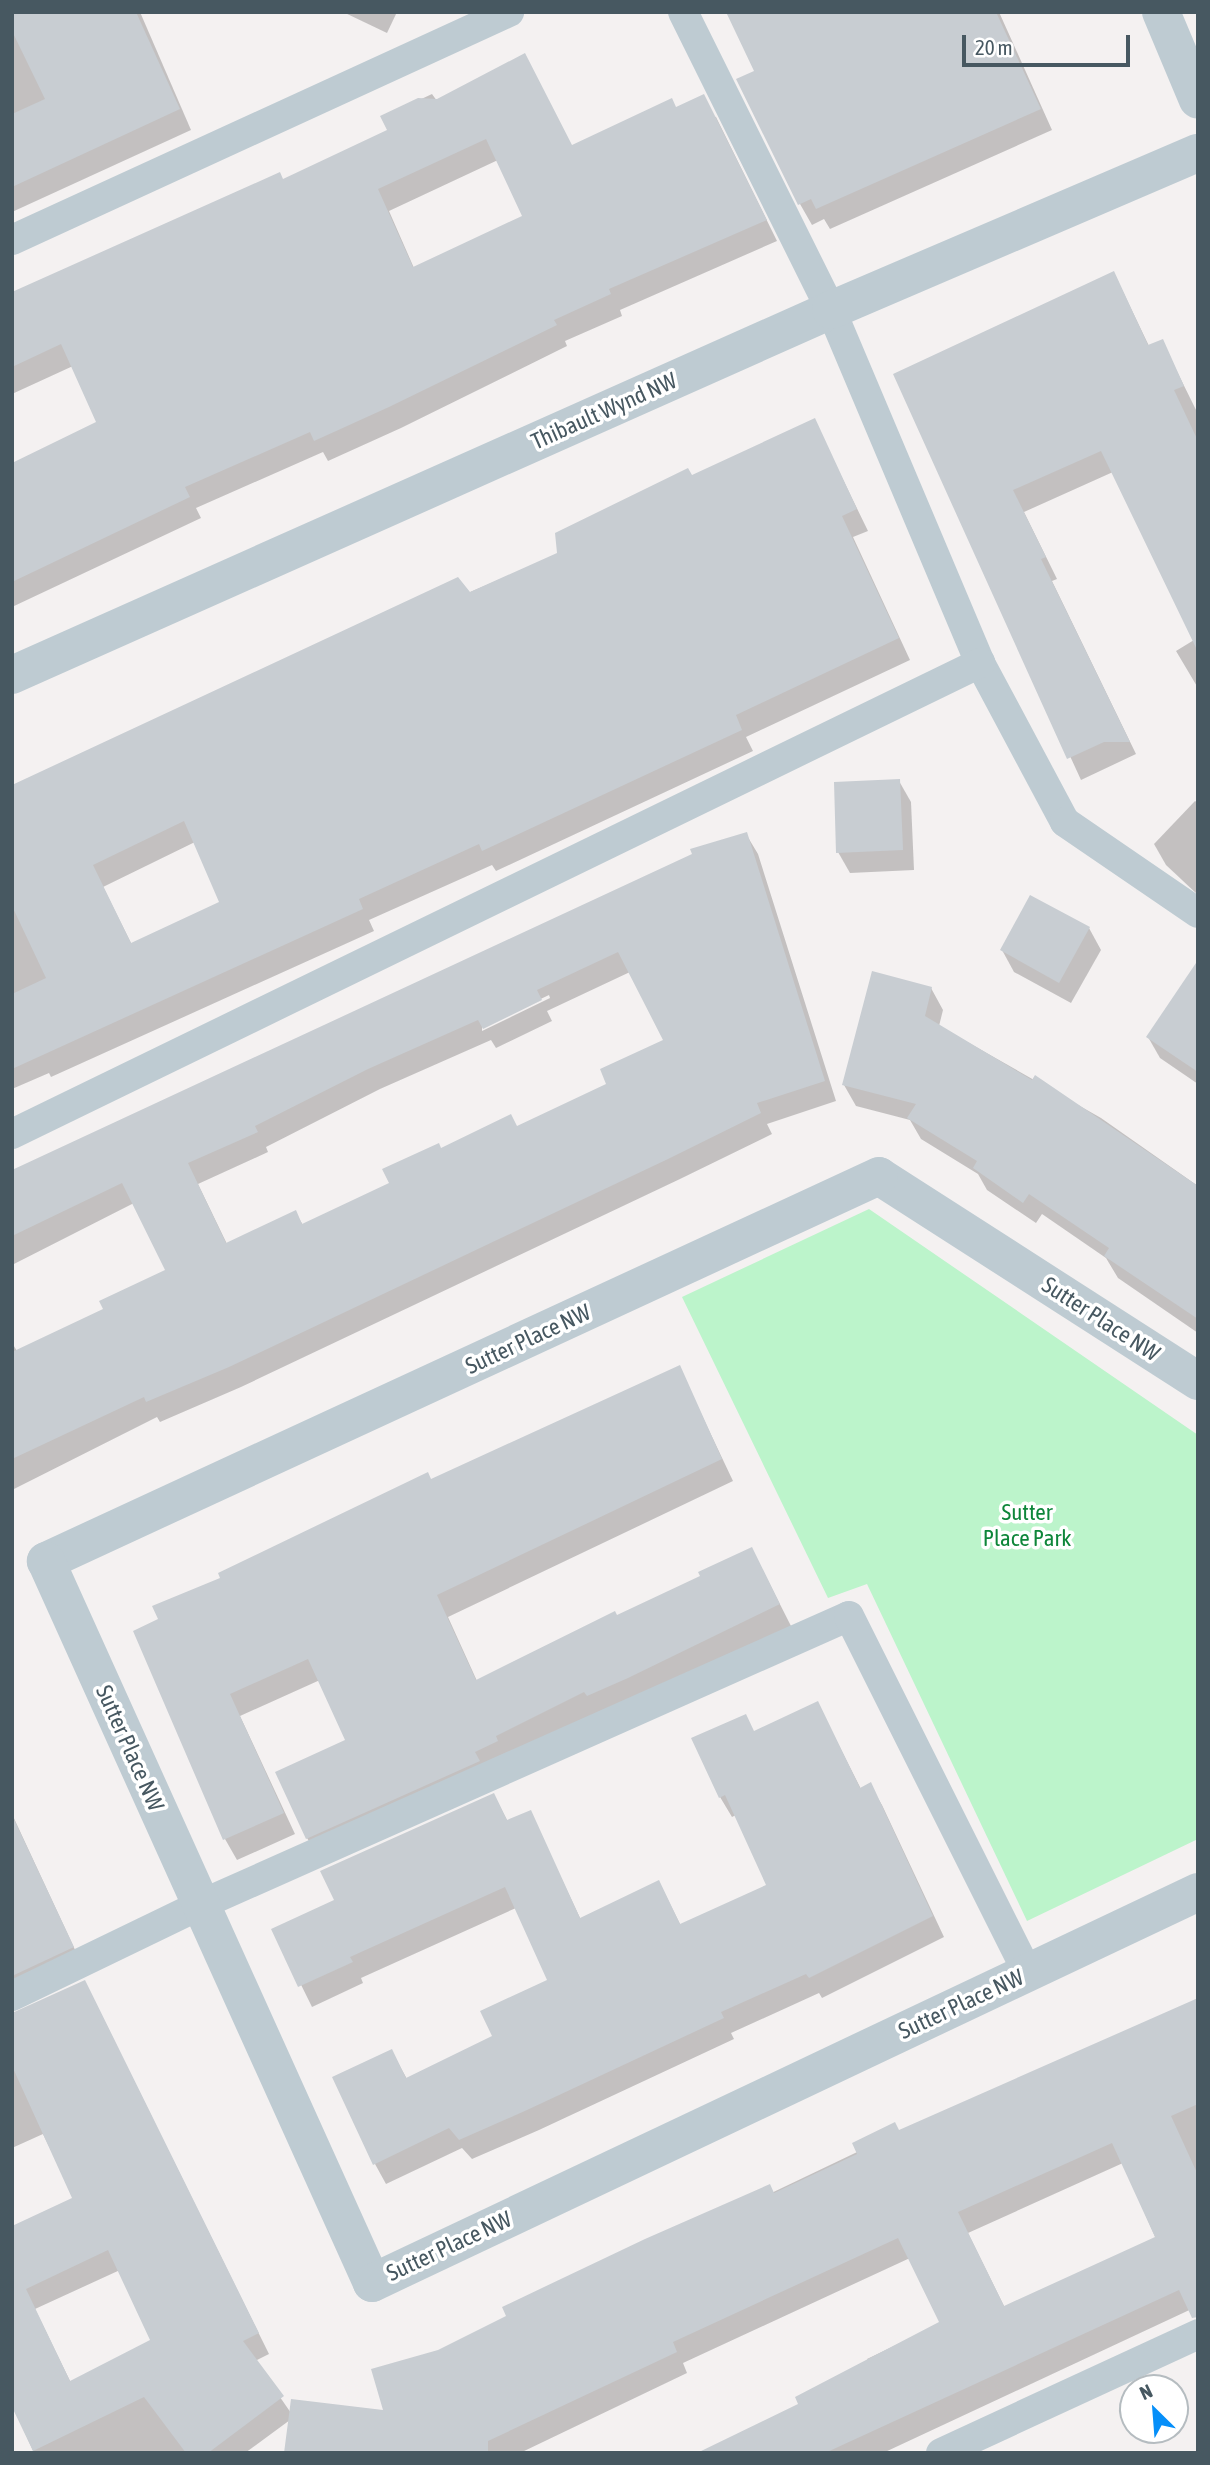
<!DOCTYPE html>
<style>
body{margin:0}
#map{position:relative;width:1210px;height:2465px;overflow:hidden;background:#f4f1f1;font-family:"Asap Condensed",sans-serif}
div>[style]{position:absolute}
.green>*{inset:0;background:#bcf4cb}
.shadow>*{inset:0;background:#0003}
.building>*{inset:0;background:#c8cdd2}
.service>*{height:30px;margin:-15px;padding:0 15px;transform-origin:15px;border-radius:15px;background:#becbd2}
.minor>*{height:38px;margin:-19px;padding:0 19px;transform-origin:19px;border-radius:19px;background:#becbd2}
span{translate:-50% -50%;white-space:nowrap;text-align:center;line-height:1.15;-webkit-text-stroke:7px #fff;paint-order:stroke}
.street-label{font-size:23px;color:#475861}
.park-label{font-size:23px;color:#0e863a}
.frame{position:absolute;inset:0;border:14px solid #475861;pointer-events:none}
.north{position:absolute;left:1119px;top:2374px;width:70px;height:70px;box-sizing:border-box;background:#fff;border:2px solid #b5bcc0;border-radius:50%;rotate:335deg;font-size:19px;font-weight:700;line-height:28px;text-align:center;color:#475861}
.north::after{content:'';display:block;margin:auto;width:24px;height:32px;background:#068ff9;clip-path:polygon(50% 0,100% 100%,50% 72%,0 100%)}
.scale{position:absolute;left:962px;top:35px;width:168px;height:32px;box-sizing:border-box;border:4px solid #475861;border-top:0;padding-left:9px;font-size:21px;line-height:24px;white-space:nowrap;color:#475861;-webkit-text-stroke:5px #fff;paint-order:stroke}
</style>
<div id="map">
<div class="green">
<i style="clip-path:polygon(869px 1209px,1198px 1435px,1198px 1839px,1027px 1921px,867px 1584px,828px 1598px,682px 1297px)"></i>
</div>
<div class="shadow">
<i style="clip-path:polygon(12px 12px,140px 12px,191px 130px,12px 212px)"></i>
<i style="clip-path:polygon(343px 12px,397px 12px,387px 33px)"></i>
<i style="clip-path:polygon(728px 12px,999px 12px,1052px 130px,830px 229px,824px 219px,812px 225px,800px 204px,756px 72px)"></i>
<i style="clip-path:polygon(evenodd,432px 94px,437px 101px,572px 146px,676px 109px,716px 117px,777px 241px,620px 310px,622px 316px,565px 341px,567px 346px,401px 428px,328px 461px,323px 452px,196px 508px,201px 518px,12px 607px,12px 465px,98px 423px,73px 366px,12px 394px,12px 303px,390px 131px,383px 117px,432px 94px,498px 160px,524px 217px,414px 268px,389px 211px,498px 160px)"></i>
<i style="clip-path:polygon(1114px 273px,1149px 346px,1162px 341px,1198px 414px,1198px 688px,1176px 651px,1194px 640px,1113px 472px,1024px 512px,1057px 579px,1052px 581px,1136px 754px,1081px 780px,895px 375px)"></i>
<i style="clip-path:polygon(evenodd,814px 420px,868px 531px,853px 537px,910px 660px,746px 737px,753px 751px,496px 871px,492px 865px,369px 920px,374px 931px,51px 1077px,49px 1073px,12px 1089px,12px 788px,559px 554px,692px 477px,814px 420px,195px 842px,222px 903px,132px 945px,103px 887px,195px 842px)"></i>
<i style="clip-path:polygon(899px 781px,911px 802px,914px 870px,850px 873px,838px 852px)"></i>
<i style="clip-path:polygon(1195px 801px,1198px 803px,1198px 895px,1166px 865px,1154px 844px)"></i>
<i style="clip-path:polygon(evenodd,746px 834px,758px 854px,836px 1101px,767px 1124px,772px 1134px,680px 1179px,241px 1387px,160px 1422px,157px 1417px,12px 1490px,12px 1343px,17px 1351px,105px 1310px,168px 1271px,134px 1203px,12px 1265px,12px 1171px,746px 834px,630px 972px,666px 1041px,609px 1085px,517px 1128px,441px 1150px,391px 1184px,303px 1225px,295px 1212px,227px 1244px,198px 1184px,268px 1152px,266px 1147px,380px 1089px,491px 1040px,496px 1048px,552px 1021px,547px 1011px,630px 972px,746px 834px,549px 995px,550px 998px,482px 1031px,482px 1027px,549px 995px)"></i>
<i style="clip-path:polygon(1089px 928px,1101px 950px,1071px 1003px,1014px 972px,1002px 950px)"></i>
<i style="clip-path:polygon(931px 988px,943px 1010px,939px 1026px,1101px 1118px,1198px 1186px,1198px 1333px,1118px 1278px,1106px 1258px,1042px 1214px,1036px 1223px,987px 1190px,978px 1174px,921px 1139px,910px 1120px,856px 1106px,844px 1085px)"></i>
<i style="clip-path:polygon(1198px 999px,1198px 1084px,1160px 1058px,1148px 1037px)"></i>
<i style="clip-path:polygon(679px 1367px,733px 1481px,448px 1617px,477px 1681px,702px 1577px,752px 1549px,791px 1626px,320px 1859px,307px 1838px,347px 1741px,320px 1680px,240px 1716px,295px 1834px,237px 1860px,225px 1839px,161px 1620px,222px 1579px)"></i>
<i style="clip-path:polygon(818px 1704px,861px 1789px,870px 1785px,882px 1805px,944px 1937px,822px 1998px,819px 1993px,731px 2033px,734px 2039px,539px 2130px,472px 2159px,462px 2148px,386px 2184px,375px 2164px,392px 2052px,407px 2079px,494px 2037px,550px 1981px,516px 1908px,361px 1978px,363px 1983px,312px 2007px,274px 1930px,336px 1901px,494px 1795px,508px 1822px,530px 1812px,581px 1920px,659px 1882px,681px 1926px,769px 1886px,736px 1815px,732px 1817px,720px 1797px,755px 1733px)"></i>
<i style="clip-path:polygon(12px 1814px,83px 1967px,12px 2004px)"></i>
<i style="clip-path:polygon(evenodd,95px 2002px,269px 2354px,255px 2361px,291px 2413px,290px 2420px,245px 2453px,34px 2453px,12px 2404px,12px 2228px,75px 2199px,43px 2134px,12px 2148px,12px 2013px,95px 2002px,120px 2270px,153px 2340px,71px 2383px,35px 2309px,120px 2270px)"></i>
<i style="clip-path:polygon(evenodd,1198px 2002px,1198px 2306px,883px 2453px,744px 2453px,800px 2405px,869px 2363px,867px 2359px,942px 2323px,910px 2258px,683px 2363px,687px 2373px,520px 2453px,397px 2453px,439px 2352px,899px 2132px,1198px 2002px,1123px 2163px,1156px 2239px,1005px 2308px,968px 2233px,1123px 2163px)"></i>
</div>
<div class="building">
<i style="clip-path:polygon(12px 12px,136px 12px,180px 109px,12px 187px,12px 114px,45px 99px,12px 31px)"></i>
<i style="clip-path:polygon(726px 12px,996px 12px,1041px 109px,816px 209px,811px 199px,798px 205px,736px 79px,754px 71px)"></i>
<i style="clip-path:polygon(evenodd,525px 53px,572px 145px,672px 98px,676px 107px,704px 94px,767px 220px,609px 289px,611px 294px,554px 320px,557px 325px,389px 407px,314px 441px,310px 432px,185px 487px,190px 497px,12px 582px,12px 463px,96px 422px,61px 344px,12px 367px,12px 292px,280px 172px,283px 179px,387px 130px,380px 116px,418px 98px,437px 99px,525px 53px,486px 139px,522px 216px,413px 267px,378px 189px,486px 139px)"></i>
<i style="clip-path:polygon(1114px 271px,1148px 345px,1163px 339px,1184px 386px,1174px 390px,1198px 441px,1198px 652px,1101px 451px,1013px 490px,1046px 557px,1041px 559px,1130px 742px,1104px 742px,1067px 759px,893px 374px)"></i>
<i style="clip-path:polygon(evenodd,815px 418px,857px 509px,842px 516px,899px 638px,736px 715px,742px 730px,482px 851px,479px 844px,359px 899px,363px 909px,12px 1069px,12px 994px,46px 978px,12px 906px,12px 785px,458px 577px,470px 592px,557px 553px,555px 533px,688px 468px,692px 475px,815px 418px,184px 821px,219px 902px,131px 943px,93px 865px,184px 821px)"></i>
<i style="clip-path:polygon(900px 779px,903px 850px,836px 853px,834px 782px)"></i>
<i style="clip-path:polygon(evenodd,747px 832px,825px 1081px,757px 1103px,761px 1113px,668px 1159px,229px 1367px,146px 1402px,144px 1397px,12px 1459px,12px 1352px,103px 1309px,99px 1301px,165px 1270px,122px 1183px,12px 1236px,12px 1170px,692px 854px,690px 849px,747px 832px,618px 952px,663px 1040px,600px 1069px,606px 1084px,517px 1126px,511px 1114px,441px 1148px,439px 1143px,382px 1169px,389px 1183px,302px 1224px,296px 1210px,226px 1243px,188px 1163px,258px 1132px,255px 1126px,368px 1069px,478px 1020px,483px 1029px,542px 1000px,537px 990px,618px 952px)"></i>
<i style="clip-path:polygon(1030px 895px,1090px 927px,1059px 983px,1000px 950px)"></i>
<i style="clip-path:polygon(1198px 960px,1198px 1072px,1146px 1037px)"></i>
<i style="clip-path:polygon(872px 971px,932px 987px,925px 1016px,1032px 1080px,1035px 1075px,1198px 1186px,1198px 1319px,1104px 1256px,1109px 1248px,1029px 1194px,1023px 1203px,973px 1168px,977px 1161px,907px 1118px,916px 1104px,842px 1085px)"></i>
<i style="clip-path:polygon(680px 1365px,722px 1459px,437px 1595px,476px 1680px,615px 1611px,617px 1615px,700px 1576px,698px 1572px,752px 1547px,780px 1604px,628px 1678px,587px 1696px,584px 1692px,496px 1736px,498px 1741px,475px 1752px,480px 1761px,306px 1839px,275px 1772px,345px 1740px,308px 1659px,230px 1694px,284px 1813px,223px 1840px,133px 1631px,158px 1619px,152px 1606px,220px 1578px,218px 1573px,428px 1472px,431px 1479px)"></i>
<i style="clip-path:polygon(818px 1701px,860px 1788px,871px 1782px,933px 1916px,809px 1978px,806px 1974px,721px 2012px,724px 2018px,527px 2110px,459px 2140px,449px 2128px,373px 2165px,332px 2077px,392px 2049px,406px 2078px,492px 2036px,480px 2011px,547px 1980px,505px 1887px,350px 1957px,353px 1962px,298px 1987px,271px 1929px,334px 1900px,320px 1871px,494px 1793px,507px 1820px,531px 1810px,580px 1918px,659px 1880px,680px 1924px,766px 1885px,725px 1795px,719px 1798px,691px 1738px,746px 1714px,754px 1731px)"></i>
<i style="clip-path:polygon(12px 1815px,74px 1947px,12px 1976px)"></i>
<i style="clip-path:polygon(evenodd,85px 1980px,259px 2333px,243px 2341px,284px 2396px,208px 2453px,186px 2453px,144px 2397px,33px 2451px,12px 2407px,12px 2226px,72px 2198px,12px 2066px,12px 2013px,85px 1980px,108px 2250px,150px 2340px,70px 2381px,26px 2289px,108px 2250px)"></i>
<i style="clip-path:polygon(evenodd,1198px 1998px,1198px 2104px,1171px 2116px,1198px 2175px,1198px 2317px,1192px 2318px,1179px 2290px,825px 2453px,697px 2453px,798px 2404px,795px 2397px,939px 2322px,898px 2238px,673px 2342px,677px 2352px,488px 2441px,488px 2453px,284px 2453px,291px 2399px,383px 2410px,371px 2369px,438px 2350px,506px 2316px,502px 2307px,645px 2239px,770px 2184px,774px 2193px,857px 2154px,852px 2143px,895px 2122px,899px 2130px,1198px 1998px,1112px 2143px,1155px 2237px,1004px 2306px,958px 2212px,1112px 2143px)"></i>
</div>
<div class="service">
<i style="left:683px;top:12px;width:333px;rotate:63.6deg"></i>
<i style="left:831px;top:310px;width:383px;rotate:67.1deg"></i>
<i style="left:980px;top:663px;width:180px;rotate:61.9deg"></i>
<i style="left:1065px;top:822px;width:161px;rotate:34.4deg"></i>
<i style="left:12px;top:240px;width:547px;rotate:-24.64deg"></i>
<i style="left:12px;top:1134px;width:1077px;rotate:-25.95deg"></i>
<i style="left:12px;top:1996px;width:209px;rotate:-25.8deg"></i>
<i style="left:200px;top:1905px;width:710px;rotate:-24deg"></i>
<i style="left:849px;top:1616px;width:399px;rotate:63.4deg"></i>
<i style="left:941px;top:2453px;width:283px;rotate:-24.8deg"></i>
</div>
<div class="minor">
<i style="left:1161px;top:12px;width:95px;rotate:67.2deg"></i>
<i style="left:12px;top:675px;width:897px;rotate:-24.02deg"></i>
<i style="left:831px;top:310px;width:399px;rotate:-23.2deg"></i>
<i style="left:1198px;top:1381px;width:379px;rotate:-147.3deg"></i>
<i style="left:879px;top:1176px;width:918px;rotate:155.19deg"></i>
<i style="left:46px;top:1561px;width:792px;rotate:65.7deg"></i>
<i style="left:372px;top:2283px;width:914px;rotate:-25.33deg"></i>
</div>
<div class="street-label">
<span style="left:604px;top:411px;rotate:-24deg">Thibault Wynd NW</span>
<span style="left:1101px;top:1319px;rotate:33deg">Sutter Place NW</span>
<span style="left:528px;top:1339px;rotate:-25deg">Sutter Place NW</span>
<span style="left:130px;top:1748px;rotate:66deg">Sutter Place NW</span>
<span style="left:961px;top:2004px;rotate:-25deg">Sutter Place NW</span>
<span style="left:449px;top:2246px;rotate:-25deg">Sutter Place NW</span>
</div>
<div class="park-label">
<span style="left:1027px;top:1525px">Sutter<br>Place Park</span>
</div>
<div class="frame"></div>
<div class="north">N</div>
<div class="scale">20 m</div>
</div>
